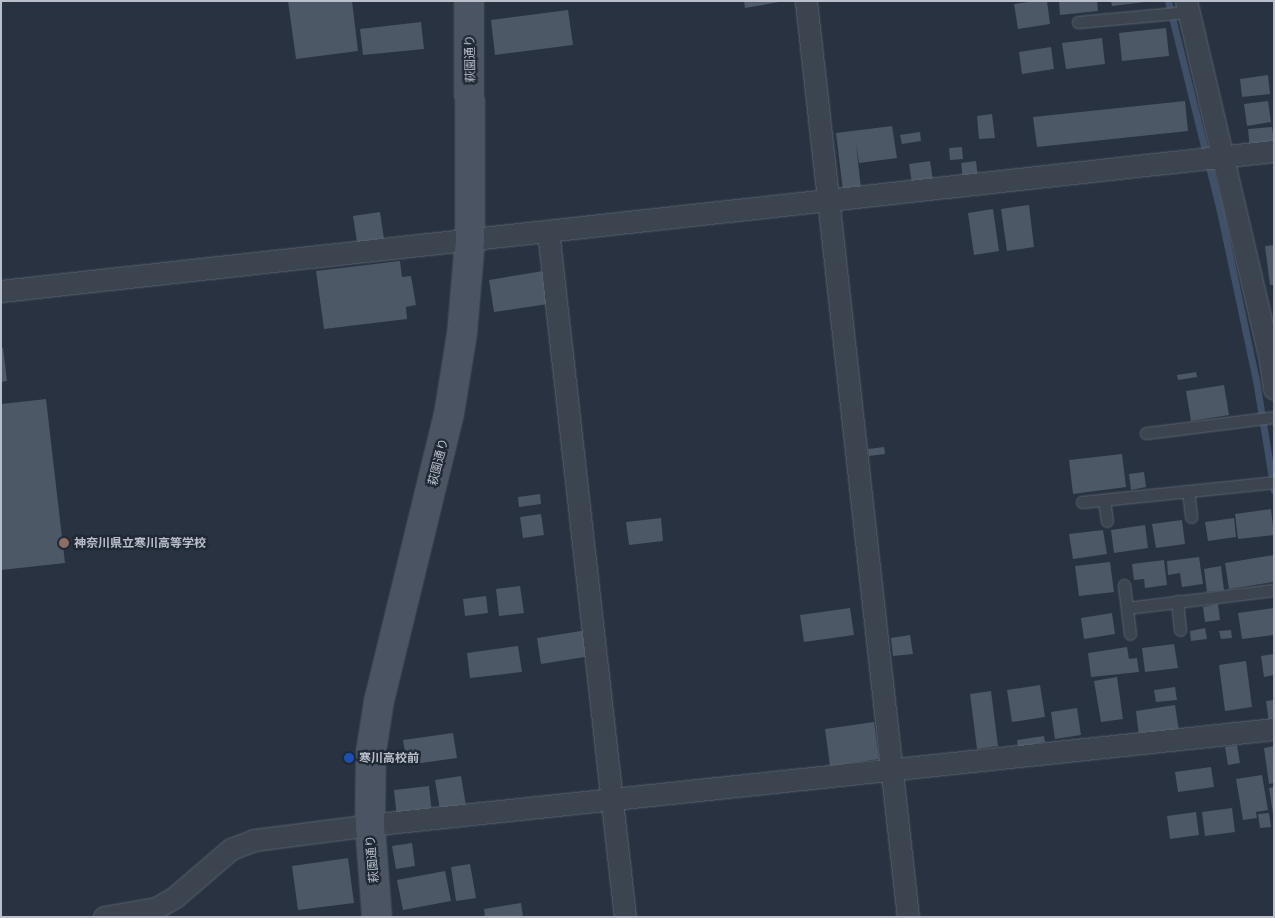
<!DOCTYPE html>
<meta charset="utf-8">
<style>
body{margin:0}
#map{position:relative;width:1275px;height:918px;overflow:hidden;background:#283240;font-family:"PT Sans","Noto Sans JP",sans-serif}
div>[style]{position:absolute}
.stream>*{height:7px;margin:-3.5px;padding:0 3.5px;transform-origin:3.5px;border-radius:3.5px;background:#3f5068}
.building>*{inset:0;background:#4c5866}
.roads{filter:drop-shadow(0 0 1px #5a626e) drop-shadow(0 0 1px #5a626e)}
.lane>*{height:11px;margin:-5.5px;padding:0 5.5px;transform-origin:5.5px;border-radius:5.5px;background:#3c4450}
.street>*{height:21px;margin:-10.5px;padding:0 10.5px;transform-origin:10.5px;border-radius:10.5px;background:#3c4450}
.secondary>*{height:28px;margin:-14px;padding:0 14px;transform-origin:14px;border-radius:14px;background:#4a5463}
.dots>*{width:14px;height:14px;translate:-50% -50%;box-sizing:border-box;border:2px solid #212936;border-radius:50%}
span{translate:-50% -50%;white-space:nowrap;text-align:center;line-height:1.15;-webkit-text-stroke:4.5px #212936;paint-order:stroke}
.street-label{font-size:12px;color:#b9c0cb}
.poi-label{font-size:12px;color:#b9c0cb;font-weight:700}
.left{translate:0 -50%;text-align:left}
.frame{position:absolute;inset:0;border:2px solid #b9c0cb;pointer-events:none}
</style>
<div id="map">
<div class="stream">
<i style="left:1168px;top:1px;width:216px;rotate:76.1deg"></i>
<i style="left:1220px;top:211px;width:173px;rotate:78deg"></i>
<i style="left:1256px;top:380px;width:112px;rotate:80.8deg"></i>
</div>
<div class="building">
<i style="clip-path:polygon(288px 1px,352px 1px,358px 51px,296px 59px)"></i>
<i style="clip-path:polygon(744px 1px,779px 1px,779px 2px,745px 8px)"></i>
<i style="clip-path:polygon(1036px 1px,1047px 1px,1050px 24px,1018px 29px,1014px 4px)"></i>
<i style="clip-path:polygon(1059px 1px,1097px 1px,1098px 11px,1060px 15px)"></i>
<i style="clip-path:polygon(1111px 1px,1145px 1px,1145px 2px,1112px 6px)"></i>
<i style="clip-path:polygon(568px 10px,573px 45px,495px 55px,491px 20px)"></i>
<i style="clip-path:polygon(421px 22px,424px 49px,363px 55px,360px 29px)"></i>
<i style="clip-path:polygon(1166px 28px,1169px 56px,1122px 61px,1119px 33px)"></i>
<i style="clip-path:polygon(1102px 38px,1105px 64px,1066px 69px,1062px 43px)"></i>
<i style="clip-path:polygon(1051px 47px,1054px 69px,1022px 74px,1019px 52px)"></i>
<i style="clip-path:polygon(1268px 75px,1270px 94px,1242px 97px,1240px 79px)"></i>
<i style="clip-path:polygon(1185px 101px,1188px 131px,1037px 147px,1033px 117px)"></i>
<i style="clip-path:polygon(1268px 101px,1271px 122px,1247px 126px,1244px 104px)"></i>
<i style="clip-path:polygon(992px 114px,995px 138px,979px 139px,977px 116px)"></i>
<i style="clip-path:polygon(892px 126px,897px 158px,859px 163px,856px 143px,861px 189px,843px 191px,836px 133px)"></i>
<i style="clip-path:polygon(1272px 127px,1274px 142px,1250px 150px,1248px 129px)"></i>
<i style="clip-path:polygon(920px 132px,921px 141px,902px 144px,900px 135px)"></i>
<i style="clip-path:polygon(962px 147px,963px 159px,950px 160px,949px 148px)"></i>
<i style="clip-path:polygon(930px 161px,933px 180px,912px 183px,909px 164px)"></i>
<i style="clip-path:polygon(976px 161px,978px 177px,963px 179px,961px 163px)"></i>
<i style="clip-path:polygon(1029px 205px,1034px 247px,1007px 251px,1001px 209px)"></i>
<i style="clip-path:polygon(993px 209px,999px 251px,974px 255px,968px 213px)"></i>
<i style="clip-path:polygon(380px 212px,384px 239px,357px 242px,353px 216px)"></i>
<i style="clip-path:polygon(1274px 245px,1274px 285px,1270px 285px,1265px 246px)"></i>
<i style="clip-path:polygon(400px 261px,402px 277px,411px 276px,416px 305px,406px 307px,407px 319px,324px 329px,316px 271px)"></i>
<i style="clip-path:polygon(543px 271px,548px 304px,494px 312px,489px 280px)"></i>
<i style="clip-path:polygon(1px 348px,3px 348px,7px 381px,1px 382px)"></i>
<i style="clip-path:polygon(1196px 372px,1197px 377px,1178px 380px,1177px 375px)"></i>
<i style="clip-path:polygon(1224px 385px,1229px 415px,1191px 421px,1186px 391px)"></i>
<i style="clip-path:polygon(46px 399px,65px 563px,1px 570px,1px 404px)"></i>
<i style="clip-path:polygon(884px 447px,885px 454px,869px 456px,868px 449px)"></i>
<i style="clip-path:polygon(1122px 454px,1126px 487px,1073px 494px,1069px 460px)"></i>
<i style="clip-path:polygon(1144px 472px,1146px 487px,1131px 490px,1129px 474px)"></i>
<i style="clip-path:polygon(540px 494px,541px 504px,519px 507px,518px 497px)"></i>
<i style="clip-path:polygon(1271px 509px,1274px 535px,1238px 539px,1235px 514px)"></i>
<i style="clip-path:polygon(541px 514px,544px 535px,523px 538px,520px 517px)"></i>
<i style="clip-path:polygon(661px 518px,663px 541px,629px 545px,626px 522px)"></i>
<i style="clip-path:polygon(1234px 518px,1236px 537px,1208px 541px,1205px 522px)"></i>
<i style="clip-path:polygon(1182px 520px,1185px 544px,1156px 548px,1152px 524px)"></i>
<i style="clip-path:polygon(1145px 525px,1148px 548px,1114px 553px,1111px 530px)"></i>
<i style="clip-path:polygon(1103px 530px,1107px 554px,1073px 559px,1069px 534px)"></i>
<i style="clip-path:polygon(1274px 555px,1274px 582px,1229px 589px,1225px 563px)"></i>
<i style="clip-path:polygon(1199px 557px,1203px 584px,1182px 587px,1180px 573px,1168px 575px,1167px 561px)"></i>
<i style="clip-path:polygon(1164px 560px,1167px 585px,1145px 588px,1144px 579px,1134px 580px,1132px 564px)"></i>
<i style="clip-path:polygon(1110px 562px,1114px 592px,1079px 596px,1075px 566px)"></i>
<i style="clip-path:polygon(1221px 566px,1224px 590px,1207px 592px,1204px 569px)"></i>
<i style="clip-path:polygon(520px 586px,524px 613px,499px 616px,496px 589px)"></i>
<i style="clip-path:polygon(486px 596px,488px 613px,465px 616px,463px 599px)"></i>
<i style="clip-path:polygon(1218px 604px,1220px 620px,1205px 622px,1203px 607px)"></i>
<i style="clip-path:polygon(850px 608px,854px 635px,804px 642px,800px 615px)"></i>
<i style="clip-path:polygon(1274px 608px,1274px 635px,1242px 639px,1238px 613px)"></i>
<i style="clip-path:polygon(1112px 613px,1115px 634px,1084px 639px,1081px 618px)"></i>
<i style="clip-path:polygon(1205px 628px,1207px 639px,1191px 641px,1190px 631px)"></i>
<i style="clip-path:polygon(587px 630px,591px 656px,541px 664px,537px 638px)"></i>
<i style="clip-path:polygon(1231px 630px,1232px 638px,1221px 639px,1219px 631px)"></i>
<i style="clip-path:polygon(910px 635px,913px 654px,893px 656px,891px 638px)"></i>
<i style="clip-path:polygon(1174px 644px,1178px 668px,1145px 672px,1142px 648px)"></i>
<i style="clip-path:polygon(518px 646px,522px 672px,470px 678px,467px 653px)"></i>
<i style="clip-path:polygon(1127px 647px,1129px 659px,1137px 658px,1139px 672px,1091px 677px,1088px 653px)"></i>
<i style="clip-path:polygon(1274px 654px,1274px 675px,1264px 677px,1261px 656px)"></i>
<i style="clip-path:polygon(1246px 661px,1252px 707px,1225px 711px,1219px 665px)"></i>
<i style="clip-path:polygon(1117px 677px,1123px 719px,1101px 722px,1094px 681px)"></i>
<i style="clip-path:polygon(1040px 685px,1045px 717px,1012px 722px,1007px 690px)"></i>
<i style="clip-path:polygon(1175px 687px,1177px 700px,1156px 702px,1154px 690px)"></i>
<i style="clip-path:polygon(991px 691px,998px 746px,977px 749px,970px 694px)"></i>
<i style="clip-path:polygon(1274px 700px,1274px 723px,1269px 723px,1266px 701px)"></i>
<i style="clip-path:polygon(1175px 705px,1179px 731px,1139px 737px,1136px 711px)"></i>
<i style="clip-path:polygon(1077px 708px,1081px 735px,1055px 739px,1051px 712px)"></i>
<i style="clip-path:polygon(874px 722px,879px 759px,830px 766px,825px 729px)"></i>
<i style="clip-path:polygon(453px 733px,457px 758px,407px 765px,403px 740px)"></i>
<i style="clip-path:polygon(1044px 736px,1045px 742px,1018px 747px,1017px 740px)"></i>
<i style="clip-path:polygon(1237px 745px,1240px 763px,1228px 765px,1225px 747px)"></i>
<i style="clip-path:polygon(1274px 746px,1274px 783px,1269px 784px,1264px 748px)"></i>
<i style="clip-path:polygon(1211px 767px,1214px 787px,1178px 792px,1175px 772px)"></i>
<i style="clip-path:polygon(1262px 775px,1268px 810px,1256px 812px,1257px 818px,1243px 820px,1236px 779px)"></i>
<i style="clip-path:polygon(461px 776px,466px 806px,440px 810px,435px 780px)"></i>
<i style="clip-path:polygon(429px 786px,432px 814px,397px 818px,394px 790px)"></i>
<i style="clip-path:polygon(1274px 787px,1274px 814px,1273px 814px,1269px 788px)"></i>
<i style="clip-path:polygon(1232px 808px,1235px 832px,1205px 836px,1202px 812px)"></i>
<i style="clip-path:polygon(1196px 812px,1199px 835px,1170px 839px,1167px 816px)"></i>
<i style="clip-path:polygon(1269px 813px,1271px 827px,1260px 828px,1258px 814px)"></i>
<i style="clip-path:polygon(412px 843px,415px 866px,396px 869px,392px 846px)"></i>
<i style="clip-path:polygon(348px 858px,354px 903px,298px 910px,292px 866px)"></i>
<i style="clip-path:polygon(470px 864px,476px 898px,456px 901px,451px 867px)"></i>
<i style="clip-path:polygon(445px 871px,451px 901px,403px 910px,397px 880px)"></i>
<i style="clip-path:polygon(521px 903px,523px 917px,485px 917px,484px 909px)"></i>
</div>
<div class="roads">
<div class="lane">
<i style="left:1078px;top:22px;width:110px;rotate:-5.2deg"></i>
<i style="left:1146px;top:433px;width:129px;rotate:-7.1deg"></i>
<i style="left:1188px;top:491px;width:26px;rotate:83deg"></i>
<i style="left:1104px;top:500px;width:21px;rotate:82deg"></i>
<i style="left:1082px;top:502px;width:193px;rotate:-5.9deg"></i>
<i style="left:1124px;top:585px;width:49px;rotate:83deg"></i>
<i style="left:1177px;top:601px;width:29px;rotate:84deg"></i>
<i style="left:1127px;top:608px;width:148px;rotate:-7deg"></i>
</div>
<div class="street">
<i style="left:806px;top:1px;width:922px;rotate:83.65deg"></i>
<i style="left:1186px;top:1px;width:369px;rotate:76.8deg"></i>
<i style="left:1270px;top:360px;width:29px;rotate:82deg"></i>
<i style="left:548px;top:231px;width:690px;rotate:83.6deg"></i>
<i style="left:1px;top:291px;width:1281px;rotate:-6.28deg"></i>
<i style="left:104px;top:917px;width:53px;rotate:-9.8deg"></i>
<i style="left:156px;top:908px;width:22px;rotate:-30deg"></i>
<i style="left:175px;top:897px;width:74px;rotate:-40.6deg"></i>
<i style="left:231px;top:849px;width:25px;rotate:-21deg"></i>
<i style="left:254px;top:840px;width:134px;rotate:-7.3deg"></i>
<i style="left:387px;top:823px;width:892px;rotate:-6.05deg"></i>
</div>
<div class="secondary">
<i style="left:377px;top:917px;width:92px;rotate:-94.4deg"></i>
<i style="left:370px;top:825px;width:73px;rotate:-89.2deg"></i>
<i style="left:371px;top:752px;width:52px;rotate:-81.1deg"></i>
<i style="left:379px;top:701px;width:295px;rotate:-76.3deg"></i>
<i style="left:449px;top:414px;width:81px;rotate:-80.8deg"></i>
<i style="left:462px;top:334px;width:94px;rotate:-85.1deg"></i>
<i style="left:470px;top:240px;width:239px;rotate:-90.2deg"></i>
</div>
</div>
<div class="dots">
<i style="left:64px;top:543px;background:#8d6e63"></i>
<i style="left:349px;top:758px;background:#1a4fb4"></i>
</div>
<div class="street-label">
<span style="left:470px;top:59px;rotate:-91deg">萩園通り</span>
<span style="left:438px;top:462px;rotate:-76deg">萩園通り</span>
<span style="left:372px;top:859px;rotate:-95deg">萩園通り</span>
</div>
<div class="poi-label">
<span class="left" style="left:74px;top:543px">神奈川県立寒川高等学校</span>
<span class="left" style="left:359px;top:758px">寒川高校前</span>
</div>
<div class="frame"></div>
</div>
